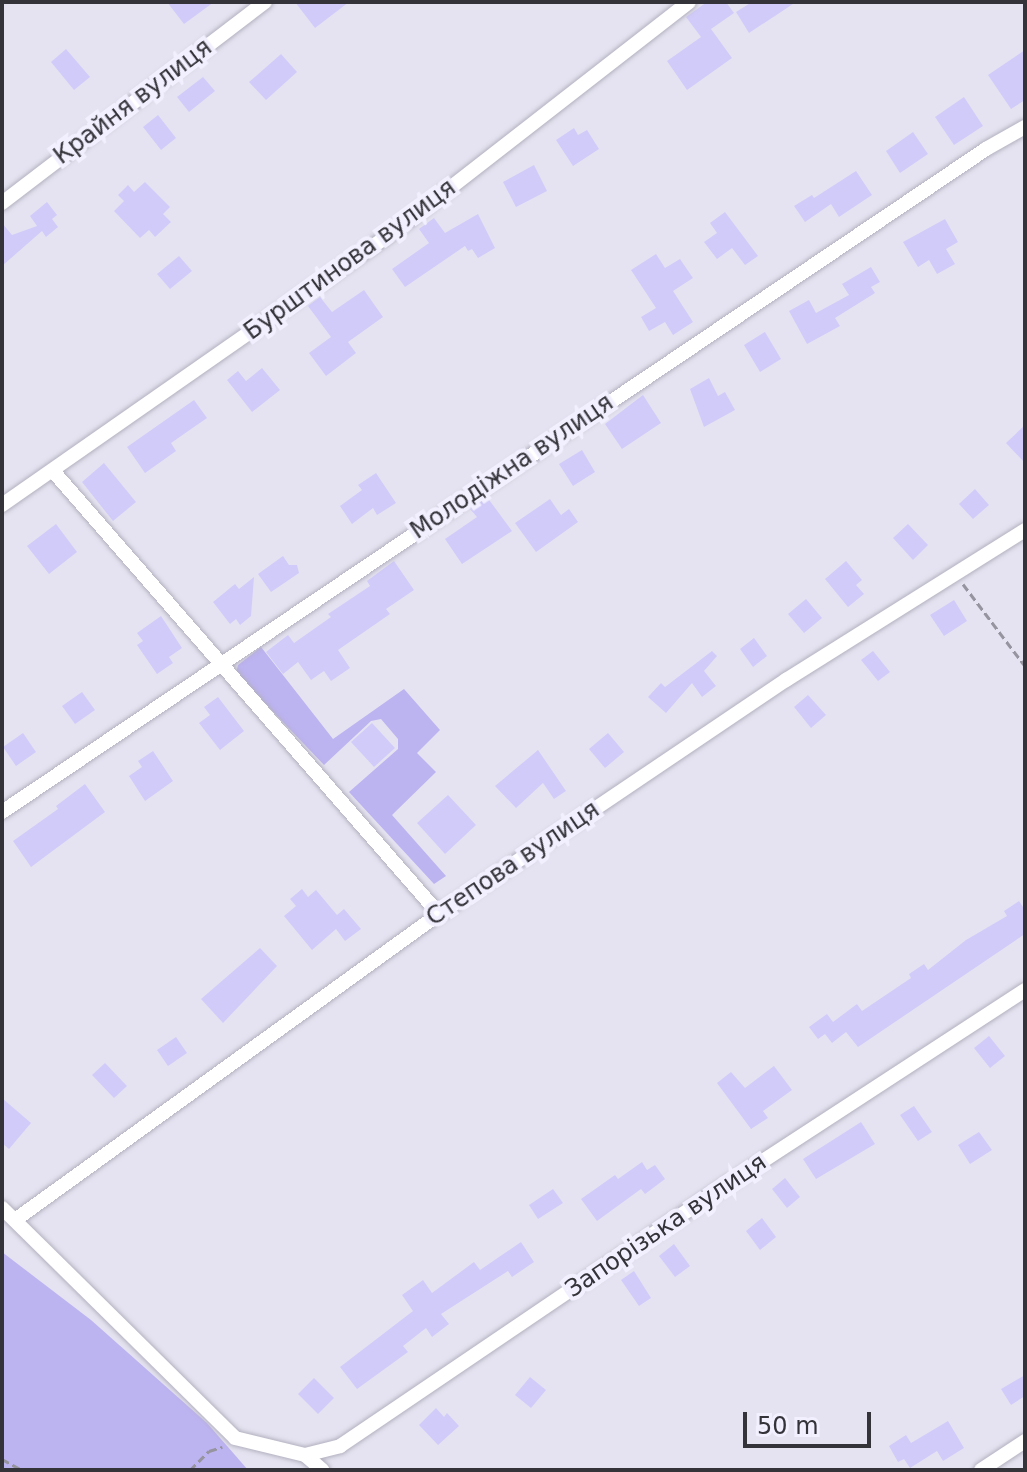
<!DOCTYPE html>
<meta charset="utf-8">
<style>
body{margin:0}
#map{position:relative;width:1027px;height:1472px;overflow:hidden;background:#e5e3f1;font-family:"DejaVu Sans",sans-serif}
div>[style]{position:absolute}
.green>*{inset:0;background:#bcb3f1}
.building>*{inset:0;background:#d1cbfa}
.path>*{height:3px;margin-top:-1.5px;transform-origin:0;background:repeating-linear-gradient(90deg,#96949e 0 8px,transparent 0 12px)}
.roads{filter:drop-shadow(0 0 2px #b3b1bf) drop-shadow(0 0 2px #b3b1bf)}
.street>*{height:14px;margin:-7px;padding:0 7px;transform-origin:7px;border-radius:7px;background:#fff}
span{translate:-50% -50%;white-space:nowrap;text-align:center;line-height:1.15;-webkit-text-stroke:8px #f2f0ff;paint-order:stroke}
.street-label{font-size:24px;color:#343339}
.frame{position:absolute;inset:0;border:4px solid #343339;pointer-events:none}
.scale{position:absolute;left:743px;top:1412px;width:128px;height:36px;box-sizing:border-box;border:4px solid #343339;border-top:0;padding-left:10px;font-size:24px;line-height:28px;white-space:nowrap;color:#343339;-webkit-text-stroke:6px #f2f0ff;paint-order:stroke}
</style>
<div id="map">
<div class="green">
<i style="clip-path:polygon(261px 647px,333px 739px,404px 689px,440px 730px,417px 753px,436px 772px,392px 815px,446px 876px,434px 884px,349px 792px,398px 749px,398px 739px,381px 719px,371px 721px,324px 765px,236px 673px,238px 665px)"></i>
<i style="clip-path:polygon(2px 1252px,91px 1320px,207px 1423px,248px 1470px,2px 1470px)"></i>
</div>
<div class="building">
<i style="clip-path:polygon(167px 2px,214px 2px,184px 24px)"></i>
<i style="clip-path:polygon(295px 2px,349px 2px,315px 28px)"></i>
<i style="clip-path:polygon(707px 2px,726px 2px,734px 13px,711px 29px,732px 58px,687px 90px,667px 61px,701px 37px,686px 17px)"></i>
<i style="clip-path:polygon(752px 2px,796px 2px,749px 33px,736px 12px)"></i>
<i style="clip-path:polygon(66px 49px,90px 77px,74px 90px,51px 62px)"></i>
<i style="clip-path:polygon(1025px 50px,1025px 100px,1011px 109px,988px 75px)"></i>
<i style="clip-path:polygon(281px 54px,297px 72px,266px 100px,249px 82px)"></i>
<i style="clip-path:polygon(203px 77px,215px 91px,189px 112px,177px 97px)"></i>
<i style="clip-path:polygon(964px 97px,983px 126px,954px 145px,935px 117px)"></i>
<i style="clip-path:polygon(158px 115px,176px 138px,161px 150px,143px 127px)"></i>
<i style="clip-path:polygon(574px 128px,578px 135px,587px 130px,599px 149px,573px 166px,556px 140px)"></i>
<i style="clip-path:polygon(913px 132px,928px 154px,900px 173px,886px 151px)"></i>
<i style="clip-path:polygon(534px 165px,547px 191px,516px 207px,503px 182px)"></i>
<i style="clip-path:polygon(856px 171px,872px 195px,839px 217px,831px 204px,805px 222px,794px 206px,812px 195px,814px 198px)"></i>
<i style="clip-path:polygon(145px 182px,170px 207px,163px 214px,171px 222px,155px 237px,149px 230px,140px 238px,114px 211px,124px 201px,118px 195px,128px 185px,134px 192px)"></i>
<i style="clip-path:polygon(47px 202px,57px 215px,52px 219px,58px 227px,46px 237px,42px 231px,2px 266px,2px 223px,12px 235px,37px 226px,30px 216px)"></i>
<i style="clip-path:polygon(725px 212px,758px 256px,745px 265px,732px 248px,717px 259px,704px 242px,717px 233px,710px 223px)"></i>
<i style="clip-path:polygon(478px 214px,495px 248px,478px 258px,472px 249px,468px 251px,465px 246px,405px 287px,392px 269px,429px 243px,419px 229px,434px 218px,445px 233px)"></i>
<i style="clip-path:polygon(945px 219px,958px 242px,946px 249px,955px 264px,937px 274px,929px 260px,918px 267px,903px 242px)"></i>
<i style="clip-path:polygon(656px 254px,665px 268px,680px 259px,693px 278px,673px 291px,693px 322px,673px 335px,665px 322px,649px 331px,641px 317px,656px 308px,631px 270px)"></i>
<i style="clip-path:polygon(179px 256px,192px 271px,170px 289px,157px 274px)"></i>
<i style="clip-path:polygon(871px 267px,880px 282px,871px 287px,875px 293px,835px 318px,840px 326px,807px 344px,789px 311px,809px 300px,816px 313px,849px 295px,842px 284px)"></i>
<i style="clip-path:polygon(364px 290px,383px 317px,348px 342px,356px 353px,326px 376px,309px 353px,331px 337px,308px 306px,320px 297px,332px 312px)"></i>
<i style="clip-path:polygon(765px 332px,781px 359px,760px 372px,744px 345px)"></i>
<i style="clip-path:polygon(262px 368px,280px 390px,252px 412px,227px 380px,238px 371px,246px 381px)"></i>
<i style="clip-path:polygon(709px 378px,718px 396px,725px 392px,735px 410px,704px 427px,690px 389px)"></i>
<i style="clip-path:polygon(643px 395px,661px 423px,622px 449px,605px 424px)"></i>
<i style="clip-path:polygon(194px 400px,207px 418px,171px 443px,176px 451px,145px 473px,127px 447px)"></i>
<i style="clip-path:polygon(1025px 425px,1025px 463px,1006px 443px)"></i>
<i style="clip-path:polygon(582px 450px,595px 472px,573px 486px,559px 464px)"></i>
<i style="clip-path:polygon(104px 463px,136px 502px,113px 521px,82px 482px)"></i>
<i style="clip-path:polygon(376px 473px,396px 503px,377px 515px,373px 508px,352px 524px,340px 506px,362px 490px,358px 485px)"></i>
<i style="clip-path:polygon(975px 489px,989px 505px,973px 519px,959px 504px)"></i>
<i style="clip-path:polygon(487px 497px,512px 531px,462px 564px,445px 539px,477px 517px,470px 509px)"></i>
<i style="clip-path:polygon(550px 499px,561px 515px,569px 509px,578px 522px,536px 552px,515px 523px)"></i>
<i style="clip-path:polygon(56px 524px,77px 552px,49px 574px,27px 546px)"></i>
<i style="clip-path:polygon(908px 524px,928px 545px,913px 560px,893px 538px)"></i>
<i style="clip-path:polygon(283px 556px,289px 565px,297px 565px,299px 573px,271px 592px,258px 574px)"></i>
<i style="clip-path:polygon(394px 561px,414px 590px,386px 609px,390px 614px,338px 650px,350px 668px,331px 681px,324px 671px,311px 680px,298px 662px,283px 674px,266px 652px,288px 635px,294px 643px,331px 617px,328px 614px,370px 586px,367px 581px)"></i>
<i style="clip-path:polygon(846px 561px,862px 580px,856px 585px,864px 594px,848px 607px,825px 579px)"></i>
<i style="clip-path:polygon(254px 577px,251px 616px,240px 625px,236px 619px,230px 624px,213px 602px,235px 584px,239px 589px)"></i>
<i style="clip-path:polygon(806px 599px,822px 618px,804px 633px,788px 614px)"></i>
<i style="clip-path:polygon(954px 600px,967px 621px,944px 636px,930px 615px)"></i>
<i style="clip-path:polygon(161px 616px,182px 648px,169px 657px,173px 663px,157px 674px,137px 645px,143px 641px,137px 633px)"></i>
<i style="clip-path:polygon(754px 638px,767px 656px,753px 667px,740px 649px)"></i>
<i style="clip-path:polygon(712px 651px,717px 656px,704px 671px,716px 686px,702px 697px,692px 683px,666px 713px,648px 697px,661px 683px,665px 687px)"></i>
<i style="clip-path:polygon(873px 651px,890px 672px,878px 681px,861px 660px)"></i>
<i style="clip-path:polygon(82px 692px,95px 710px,75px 724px,62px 706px)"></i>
<i style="clip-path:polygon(808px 695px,826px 715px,811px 728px,794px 707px)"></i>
<i style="clip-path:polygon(218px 697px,244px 731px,220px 750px,199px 723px,210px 715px,204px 707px)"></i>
<i style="clip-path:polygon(372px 723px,395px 748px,374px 767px,351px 742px)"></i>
<i style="clip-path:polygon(23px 733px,36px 752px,16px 766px,3px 747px)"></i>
<i style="clip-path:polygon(608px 733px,624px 752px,605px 768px,589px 749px)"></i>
<i style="clip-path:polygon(538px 750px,566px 791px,554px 799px,543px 783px,516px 808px,495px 786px)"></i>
<i style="clip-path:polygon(153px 751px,173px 781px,145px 801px,129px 776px,142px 767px,138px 761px)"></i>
<i style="clip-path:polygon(85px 784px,105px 812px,31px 867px,13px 841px,58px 809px,56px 806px)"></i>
<i style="clip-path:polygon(448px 795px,476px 825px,445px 854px,417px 823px)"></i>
<i style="clip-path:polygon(302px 889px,308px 897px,316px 890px,337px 915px,344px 909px,361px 929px,345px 941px,336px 929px,312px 950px,284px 916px,296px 906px,290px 899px)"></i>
<i style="clip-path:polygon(1019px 901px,1025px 910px,1025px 934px,858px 1047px,846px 1032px,832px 1043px,825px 1034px,818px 1039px,809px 1027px,827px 1014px,833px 1022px,857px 1004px,862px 1011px,911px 978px,909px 974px,924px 964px,928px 970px,966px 940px,1007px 916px,1004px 911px)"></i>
<i style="clip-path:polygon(260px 948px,277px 966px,223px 1023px,201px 999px)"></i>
<i style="clip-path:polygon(989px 1036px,1005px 1056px,990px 1068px,974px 1048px)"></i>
<i style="clip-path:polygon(176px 1037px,187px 1053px,168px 1066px,157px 1050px)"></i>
<i style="clip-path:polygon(105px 1063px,127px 1086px,114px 1098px,92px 1075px)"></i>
<i style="clip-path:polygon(774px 1066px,792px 1090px,763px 1111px,768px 1118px,751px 1129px,717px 1083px,731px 1072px,745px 1088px)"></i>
<i style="clip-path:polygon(2px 1098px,31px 1123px,9px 1149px,2px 1143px)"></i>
<i style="clip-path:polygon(914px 1106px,932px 1132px,918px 1141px,900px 1115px)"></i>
<i style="clip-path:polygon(861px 1122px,875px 1144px,816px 1179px,803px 1159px)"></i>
<i style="clip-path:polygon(979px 1132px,992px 1150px,970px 1164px,958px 1145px)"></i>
<i style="clip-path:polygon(642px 1162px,647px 1170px,655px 1165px,665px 1179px,645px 1194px,641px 1189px,597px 1221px,581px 1199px,615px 1175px,618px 1179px)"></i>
<i style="clip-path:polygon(785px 1178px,800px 1197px,787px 1208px,772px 1189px)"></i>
<i style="clip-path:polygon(553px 1189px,563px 1203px,538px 1219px,529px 1205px)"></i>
<i style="clip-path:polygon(762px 1218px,776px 1237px,760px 1250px,746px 1231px)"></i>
<i style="clip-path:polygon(521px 1242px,534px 1262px,512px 1277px,508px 1271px,441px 1314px,449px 1324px,432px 1337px,426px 1328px,403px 1346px,408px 1352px,357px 1389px,340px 1367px,413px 1311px,402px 1295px,423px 1280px,432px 1293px,474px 1262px,480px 1270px)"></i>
<i style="clip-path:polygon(674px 1244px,690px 1266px,675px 1277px,659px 1256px)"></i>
<i style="clip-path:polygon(634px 1271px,651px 1298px,639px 1306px,621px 1280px)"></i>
<i style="clip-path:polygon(1025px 1375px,1025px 1396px,1011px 1405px,1001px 1389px)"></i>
<i style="clip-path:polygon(530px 1377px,546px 1390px,531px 1408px,515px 1395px)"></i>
<i style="clip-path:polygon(314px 1378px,334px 1398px,318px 1414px,298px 1394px)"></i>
<i style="clip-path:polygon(436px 1408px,444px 1417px,447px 1413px,459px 1426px,438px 1445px,419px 1425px)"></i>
<i style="clip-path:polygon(948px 1421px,964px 1448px,943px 1461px,937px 1451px,910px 1468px,904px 1459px,898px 1462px,889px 1446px,906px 1435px,911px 1443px)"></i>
</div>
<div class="path">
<i style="left:963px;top:584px;width:103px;rotate:52.9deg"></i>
<i style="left:2px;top:1459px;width:23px;rotate:29deg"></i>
<i style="left:190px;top:1470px;width:27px;rotate:-45deg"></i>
<i style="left:209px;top:1451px;width:14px;rotate:-17deg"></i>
</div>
<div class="roads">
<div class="street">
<i style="left:2px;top:203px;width:331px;rotate:-37.4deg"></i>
<i style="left:53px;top:471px;width:588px;rotate:48.93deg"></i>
<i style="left:2px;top:505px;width:485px;rotate:-34.9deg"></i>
<i style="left:400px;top:227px;width:366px;rotate:-37.9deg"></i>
<i style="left:2px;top:812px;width:1187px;rotate:-33.97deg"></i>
<i style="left:986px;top:149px;width:45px;rotate:-29.4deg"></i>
<i style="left:2px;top:1208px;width:327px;rotate:44.6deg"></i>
<i style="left:235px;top:1438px;width:72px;rotate:13.7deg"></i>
<i style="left:305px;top:1455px;width:23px;rotate:41deg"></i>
<i style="left:15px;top:1220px;width:523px;rotate:-35.82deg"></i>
<i style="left:439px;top:914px;width:419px;rotate:-34deg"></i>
<i style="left:786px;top:680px;width:282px;rotate:-32.1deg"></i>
<i style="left:305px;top:1455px;width:36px;rotate:-14deg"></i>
<i style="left:340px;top:1446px;width:470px;rotate:-34.1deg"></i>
<i style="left:729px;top:1183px;width:353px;rotate:-33.1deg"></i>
<i style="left:981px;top:1470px;width:53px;rotate:-33.4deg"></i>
</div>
</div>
<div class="street-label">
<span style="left:133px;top:102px;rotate:-37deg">Крайня вулиця</span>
<span style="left:350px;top:260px;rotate:-36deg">Бурштинова вулиця</span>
<span style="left:512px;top:467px;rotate:-34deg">Молодіжна вулиця</span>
<span style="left:513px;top:864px;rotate:-34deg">Степова вулиця</span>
<span style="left:666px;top:1226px;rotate:-34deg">Запорізька вулиця</span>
</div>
<div class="frame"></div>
<div class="scale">50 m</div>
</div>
